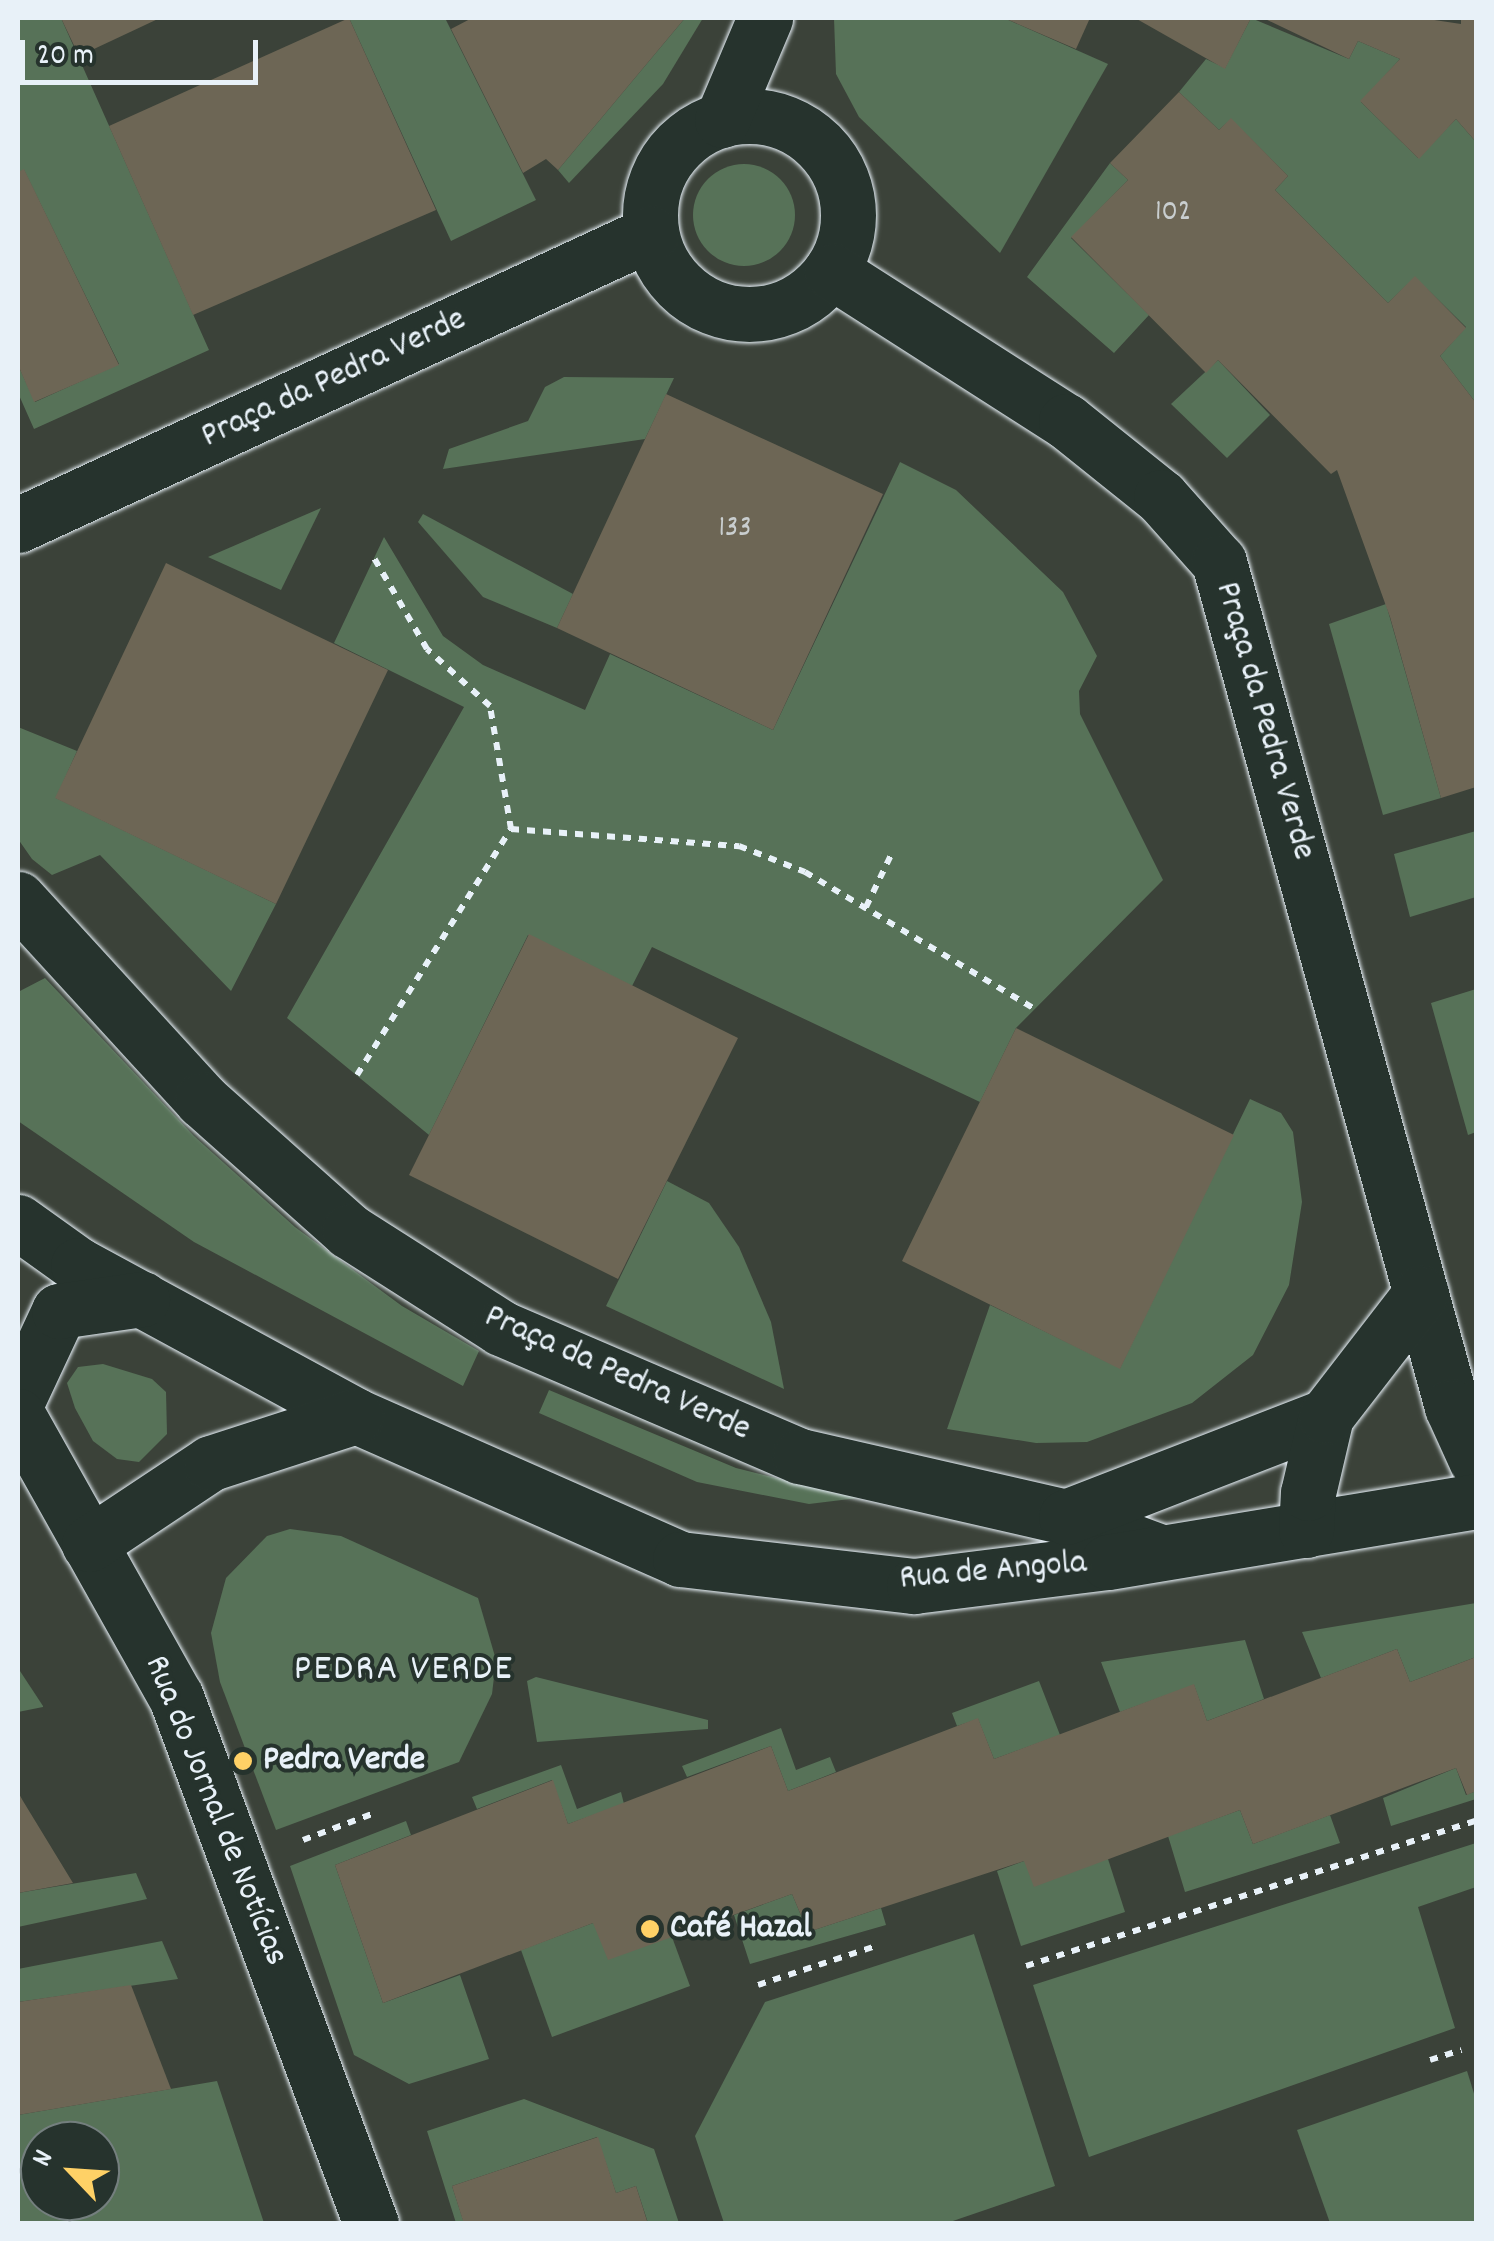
<!DOCTYPE html>
<meta charset="utf-8">
<style>
body{margin:0}
#map{position:relative;width:1494px;height:2241px;overflow:hidden;background:#3b4239;font-family:Dekko,sans-serif}
div>[style]{position:absolute}
.green>*{inset:0;background:#577258}
.round{border-radius:50%}
.building>*{inset:0;background:#6d6655}
.path>*{height:6px;margin-top:-3px;transform-origin:0;background:repeating-linear-gradient(90deg,#e8f1f8 0 8px,transparent 0 16px)}
.roads{filter:drop-shadow(0 0 2px #e8f1f8) drop-shadow(0 0 2px #e8f1f8)}
.minor>*{height:55px;margin:-27.5px;padding:0 27.5px;transform-origin:27.5px;border-radius:27.5px;background:#26332d}
.minor>.ring{margin:-27.5px;padding:0;box-sizing:content-box;background:none;border:55px solid #26332d;border-radius:50%}
.dots>*{width:28px;height:28px;translate:-50% -50%;box-sizing:border-box;border:5px solid #26332d;border-radius:50%}
span{translate:-50% -50%;white-space:nowrap;text-align:center;line-height:1.15;-webkit-text-stroke:8px #26332d;paint-order:stroke}
.number-label{font-size:30px;color:#c9cecf}
.number-label span{-webkit-text-stroke-width:0}
.street-label{font-size:35px;color:#e8f1f8}
.poi-label{font-size:35px;color:#e8f1f8;font-weight:700}
.left{translate:0 -50%;text-align:left}
.neighbourhood-label{font-size:38px;color:#e8f1f8;letter-spacing:2.5px}
.frame{position:absolute;inset:0;border:20px solid #e8f1f8;pointer-events:none}
.north{position:absolute;left:20px;top:2121px;width:100px;height:100px;box-sizing:border-box;background:#26332d;border:2px solid #747f7e;border-radius:50%;rotate:295deg;font-size:28px;font-weight:700;line-height:40px;text-align:center;color:#e8f1f8}
.north::after{content:'';display:block;margin:auto;width:35px;height:45px;background:#ffd166;clip-path:polygon(50% 0,100% 100%,50% 72%,0 100%)}
.scale{position:absolute;left:20px;top:40px;width:238px;height:45px;box-sizing:border-box;border:5px solid #e8f1f8;border-top:0;padding-left:12px;font-size:30px;line-height:35px;white-space:nowrap;color:#e8f1f8;-webkit-text-stroke:8px #26332d;paint-order:stroke}
</style>
<div id="map">
<div class="green">
<i style="clip-path:polygon(18px 18px,61px 18px,209px 350px,34px 429px,18px 393px,18px 365px,35px 402px,119px 364px,24px 170px,18px 172px)"></i>
<i style="clip-path:polygon(349px 18px,445px 18px,536px 200px,451px 241px)"></i>
<i style="clip-path:polygon(685px 18px,703px 18px,663px 84px,569px 183px,558px 170px)"></i>
<i style="clip-path:polygon(834px 18px,1004px 18px,1108px 64px,1000px 253px,859px 117px,836px 74px)"></i>
<i style="clip-path:polygon(1251px 18px,1349px 59px,1358px 41px,1400px 59px,1361px 102px,1418px 158px,1456px 119px,1476px 142px,1476px 403px,1440px 356px,1466px 327px,1415px 277px,1388px 303px,1275px 190px,1288px 176px,1231px 119px,1219px 130px,1179px 92px,1206px 59px,1225px 68px)"></i>
<i style="clip-path:polygon(1110px 163px,1128px 180px,1071px 238px,1149px 315px,1114px 353px,1027px 277px)"></i>
<i class="round" style="left:693px;top:164px;width:102px;height:102px"></i>
<i style="clip-path:polygon(1218px 360px,1270px 415px,1227px 458px,1171px 404px)"></i>
<i style="clip-path:polygon(564px 377px,674px 378px,645px 439px,443px 469px,449px 449px,528px 421px,545px 387px)"></i>
<i style="clip-path:polygon(900px 462px,956px 490px,1063px 592px,1097px 656px,1079px 691px,1080px 714px,1163px 880px,1016px 1028px,980px 1102px,652px 947px,632px 986px,528px 935px,429px 1135px,287px 1018px,464px 707px,334px 643px,384px 537px,443px 636px,483px 665px,585px 710px,610px 654px,773px 730px)"></i>
<i style="clip-path:polygon(321px 508px,281px 590px,208px 557px)"></i>
<i style="clip-path:polygon(423px 514px,573px 594px,557px 628px,483px 597px,418px 522px)"></i>
<i style="clip-path:polygon(1386px 604px,1441px 798px,1383px 815px,1329px 624px)"></i>
<i style="clip-path:polygon(18px 727px,77px 751px,56px 798px,276px 904px,231px 991px,100px 855px,52px 875px,32px 859px,18px 839px)"></i>
<i style="clip-path:polygon(1476px 831px,1476px 897px,1410px 917px,1394px 854px)"></i>
<i style="clip-path:polygon(45px 978px,194px 1136px,295px 1227px,402px 1306px,479px 1351px,463px 1386px,194px 1242px,18px 1121px,18px 992px)"></i>
<i style="clip-path:polygon(1476px 989px,1476px 1132px,1468px 1135px,1431px 1003px)"></i>
<i style="clip-path:polygon(1250px 1099px,1281px 1113px,1293px 1132px,1302px 1202px,1289px 1285px,1253px 1355px,1192px 1403px,1087px 1442px,1036px 1443px,947px 1429px,990px 1305px,1120px 1368px)"></i>
<i style="clip-path:polygon(667px 1181px,709px 1203px,739px 1247px,771px 1322px,784px 1389px,606px 1306px)"></i>
<i style="clip-path:polygon(103px 1364px,152px 1379px,166px 1392px,167px 1434px,139px 1462px,117px 1459px,93px 1441px,75px 1408px,67px 1383px,78px 1367px)"></i>
<i style="clip-path:polygon(549px 1390px,736px 1468px,858px 1498px,809px 1504px,697px 1482px,539px 1413px)"></i>
<i style="clip-path:polygon(290px 1529px,341px 1536px,478px 1598px,496px 1660px,492px 1694px,459px 1762px,276px 1830px,220px 1682px,211px 1633px,226px 1578px,267px 1536px)"></i>
<i style="clip-path:polygon(1476px 1603px,1476px 1657px,1410px 1682px,1397px 1649px,1321px 1678px,1302px 1632px)"></i>
<i style="clip-path:polygon(1245px 1640px,1264px 1699px,1207px 1721px,1194px 1685px,1120px 1712px,1101px 1662px)"></i>
<i style="clip-path:polygon(18px 1668px,43px 1706px,43px 1707px,18px 1712px)"></i>
<i style="clip-path:polygon(536px 1677px,708px 1720px,708px 1729px,537px 1742px,527px 1681px)"></i>
<i style="clip-path:polygon(1039px 1681px,1060px 1735px,994px 1759px,978px 1719px,957px 1726px,952px 1713px)"></i>
<i style="clip-path:polygon(781px 1728px,796px 1770px,830px 1757px,836px 1772px,788px 1791px,771px 1746px,687px 1777px,682px 1766px)"></i>
<i style="clip-path:polygon(561px 1765px,577px 1809px,621px 1792px,624px 1804px,568px 1824px,552px 1780px,477px 1809px,472px 1797px)"></i>
<i style="clip-path:polygon(1456px 1768px,1466px 1795px,1476px 1791px,1476px 1799px,1391px 1826px,1383px 1798px)"></i>
<i style="clip-path:polygon(1240px 1810px,1253px 1844px,1330px 1815px,1340px 1843px,1185px 1892px,1168px 1836px)"></i>
<i style="clip-path:polygon(406px 1821px,411px 1835px,335px 1865px,383px 2003px,460px 1975px,489px 2059px,409px 2084px,354px 2055px,290px 1866px)"></i>
<i style="clip-path:polygon(1476px 1843px,1476px 1887px,1418px 1907px,1455px 2028px,1089px 2157px,1033px 1985px)"></i>
<i style="clip-path:polygon(1108px 1859px,1125px 1912px,1021px 1946px,997px 1871px,1024px 1861px)"></i>
<i style="clip-path:polygon(136px 1873px,147px 1899px,18px 1927px,18px 1893px)"></i>
<i style="clip-path:polygon(792px 1894px,808px 1932px,881px 1908px,886px 1925px,750px 1964px,734px 1915px)"></i>
<i style="clip-path:polygon(593px 1923px,672px 1937px,690px 1986px,552px 2037px,521px 1950px)"></i>
<i style="clip-path:polygon(974px 1934px,1055px 2186px,947px 2223px,724px 2223px,695px 2136px,765px 2002px)"></i>
<i style="clip-path:polygon(162px 1941px,178px 1979px,18px 2002px,18px 1969px)"></i>
<i style="clip-path:polygon(1467px 2071px,1476px 2100px,1476px 2223px,1330px 2223px,1297px 2130px)"></i>
<i style="clip-path:polygon(evenodd,217px 2081px,264px 2223px,18px 2224px,18px 2115px,217px 2081px,40px 2141px,100px 2141px,100px 2201px,40px 2201px,40px 2141px)"></i>
<i style="clip-path:polygon(524px 2099px,654px 2149px,679px 2223px,648px 2223px,636px 2186px,616px 2193px,597px 2137px,452px 2186px,464px 2223px,456px 2223px,427px 2131px)"></i>
</div>
<div class="building">
<i style="clip-path:polygon(61px 18px,160px 18px,79px 56px)"></i>
<i style="clip-path:polygon(349px 18px,436px 210px,193px 315px,109px 126px)"></i>
<i style="clip-path:polygon(472px 18px,685px 18px,558px 170px,546px 159px,523px 173px,451px 29px)"></i>
<i style="clip-path:polygon(1004px 18px,1090px 18px,1076px 49px)"></i>
<i style="clip-path:polygon(1135px 18px,1251px 18px,1225px 69px)"></i>
<i style="clip-path:polygon(1263px 18px,1421px 18px,1461px 24px,1461px 18px,1476px 18px,1476px 142px,1456px 119px,1419px 159px,1360px 101px,1400px 59px,1358px 41px,1349px 59px)"></i>
<i style="clip-path:polygon(1179px 92px,1219px 130px,1231px 118px,1288px 176px,1275px 190px,1388px 303px,1415px 276px,1466px 328px,1440px 356px,1476px 403px,1476px 787px,1441px 798px,1390px 617px,1337px 470px,1331px 474px,1218px 360px,1206px 373px,1071px 237px,1128px 180px,1110px 163px)"></i>
<i style="clip-path:polygon(24px 169px,119px 365px,34px 402px,18px 365px,18px 172px)"></i>
<i style="clip-path:polygon(666px 394px,883px 494px,773px 730px,557px 628px)"></i>
<i style="clip-path:polygon(166px 563px,388px 670px,276px 904px,55px 798px)"></i>
<i style="clip-path:polygon(529px 934px,738px 1038px,618px 1279px,409px 1175px)"></i>
<i style="clip-path:polygon(1016px 1028px,1234px 1135px,1120px 1369px,902px 1261px)"></i>
<i style="clip-path:polygon(1397px 1649px,1410px 1682px,1476px 1657px,1476px 1791px,1467px 1795px,1456px 1768px,1253px 1844px,1240px 1810px,1034px 1887px,1024px 1861px,808px 1932px,792px 1894px,608px 1960px,593px 1923px,383px 2003px,335px 1865px,553px 1780px,568px 1824px,771px 1746px,788px 1791px,978px 1718px,994px 1759px,1194px 1684px,1207px 1721px)"></i>
<i style="clip-path:polygon(18px 1792px,23px 1801px,73px 1883px,18px 1893px)"></i>
<i style="clip-path:polygon(131px 1985px,171px 2089px,18px 2115px,18px 2002px)"></i>
<i style="clip-path:polygon(598px 2137px,616px 2193px,636px 2186px,648px 2224px,464px 2224px,452px 2186px)"></i>
</div>
<div class="path">
<i style="left:511px;top:829px;width:229px;rotate:4.3deg"></i>
<i style="left:739px;top:846px;width:71px;rotate:21.5deg"></i>
<i style="left:805px;top:872px;width:268px;rotate:30.8deg"></i>
<i style="left:866px;top:907px;width:58px;rotate:-64.3deg"></i>
<i style="left:357px;top:1075px;width:290px;rotate:-58deg"></i>
<i style="left:511px;top:829px;width:125px;rotate:-99.7deg"></i>
<i style="left:490px;top:706px;width:85px;rotate:-137.9deg"></i>
<i style="left:427px;top:649px;width:105px;rotate:-120.2deg"></i>
<i style="left:303px;top:1840px;width:79px;rotate:-20.7deg"></i>
<i style="left:1026px;top:1966px;width:473px;rotate:-17.9deg"></i>
<i style="left:758px;top:1985px;width:121px;rotate:-18.3deg"></i>
<i style="left:1430px;top:2060px;width:33px;rotate:-18deg"></i>
</div>
<div class="roads">
<div class="minor">
<i class="ring" style="left:650px;top:116px;width:143px;height:143px"></i>
<i style="left:722px;top:120px;width:111px;rotate:-67.1deg"></i>
<i style="left:831px;top:271px;width:279px;rotate:32.6deg"></i>
<i style="left:1066px;top:421px;width:122px;rotate:38.7deg"></i>
<i style="left:1161px;top:497px;width:87px;rotate:48.3deg"></i>
<i style="left:1219px;top:562px;width:877px;rotate:74.58deg"></i>
<i style="left:1452px;top:1407px;width:58px;rotate:65.6deg"></i>
<i style="left:18px;top:525px;width:697px;rotate:-24.76deg"></i>
<i style="left:18px;top:899px;width:273px;rotate:47.5deg"></i>
<i style="left:202px;top:1100px;width:197px;rotate:41.7deg"></i>
<i style="left:349px;top:1231px;width:180px;rotate:32.5deg"></i>
<i style="left:501px;top:1328px;width:325px;rotate:23.2deg"></i>
<i style="left:800px;top:1456px;width:273px;rotate:12.9deg"></i>
<i style="left:1066px;top:1517px;width:98px;rotate:20.3deg"></i>
<i style="left:18px;top:1222px;width:74px;rotate:35.6deg"></i>
<i style="left:78px;top:1265px;width:316px;rotate:28.5deg"></i>
<i style="left:356px;top:1416px;width:354px;rotate:23.8deg"></i>
<i style="left:680px;top:1559px;width:236px;rotate:6.6deg"></i>
<i style="left:914px;top:1586px;width:195px;rotate:-7.1deg"></i>
<i style="left:1108px;top:1562px;width:373px;rotate:-9.4deg"></i>
<i style="left:18px;top:1399px;width:97px;rotate:-65deg"></i>
<i style="left:59px;top:1311px;width:84px;rotate:-8.2deg"></i>
<i style="left:18px;top:1416px;width:322px;rotate:60.7deg"></i>
<i style="left:176px;top:1697px;width:562px;rotate:69.69deg"></i>
<i style="left:1066px;top:1517px;width:279px;rotate:-21.2deg"></i>
<i style="left:1306px;top:1530px;width:37px;rotate:-87deg"></i>
<i style="left:1308px;top:1493px;width:79px;rotate:-76.8deg"></i>
<i style="left:1326px;top:1416px;width:155px;rotate:-52.3deg"></i>
<i style="left:89px;top:1544px;width:146px;rotate:-33.6deg"></i>
<i style="left:211px;top:1463px;width:152px;rotate:-18deg"></i>
</div>
</div>
<div class="dots">
<i style="left:243px;top:1761px;background:#ffd166"></i>
<i style="left:650px;top:1929px;background:#ffd166"></i>
</div>
<div class="number-label">
<span style="left:1173px;top:214px">102</span>
<span style="left:735px;top:530px">133</span>
</div>
<div class="street-label">
<span style="left:334px;top:379px;rotate:-25deg">Praça da Pedra Verde</span>
<span style="left:1264px;top:721px;rotate:74deg">Praça da Pedra Verde</span>
<span style="left:617px;top:1374px;rotate:24deg">Praça da Pedra Verde</span>
<span style="left:993px;top:1572px;rotate:-5deg">Rua de Angola</span>
<span style="left:215px;top:1811px;rotate:68deg">Rua do Jornal de Notícias</span>
</div>
<div class="poi-label">
<span class="left" style="left:263px;top:1761px">Pedra Verde</span>
<span class="left" style="left:670px;top:1929px">Café Hazal</span>
</div>
<div class="neighbourhood-label">
<span style="left:404px;top:1671px">PEDRA VERDE</span>
</div>
<div class="frame"></div>
<div class="north">N</div>
<div class="scale">20 m</div>
</div>
